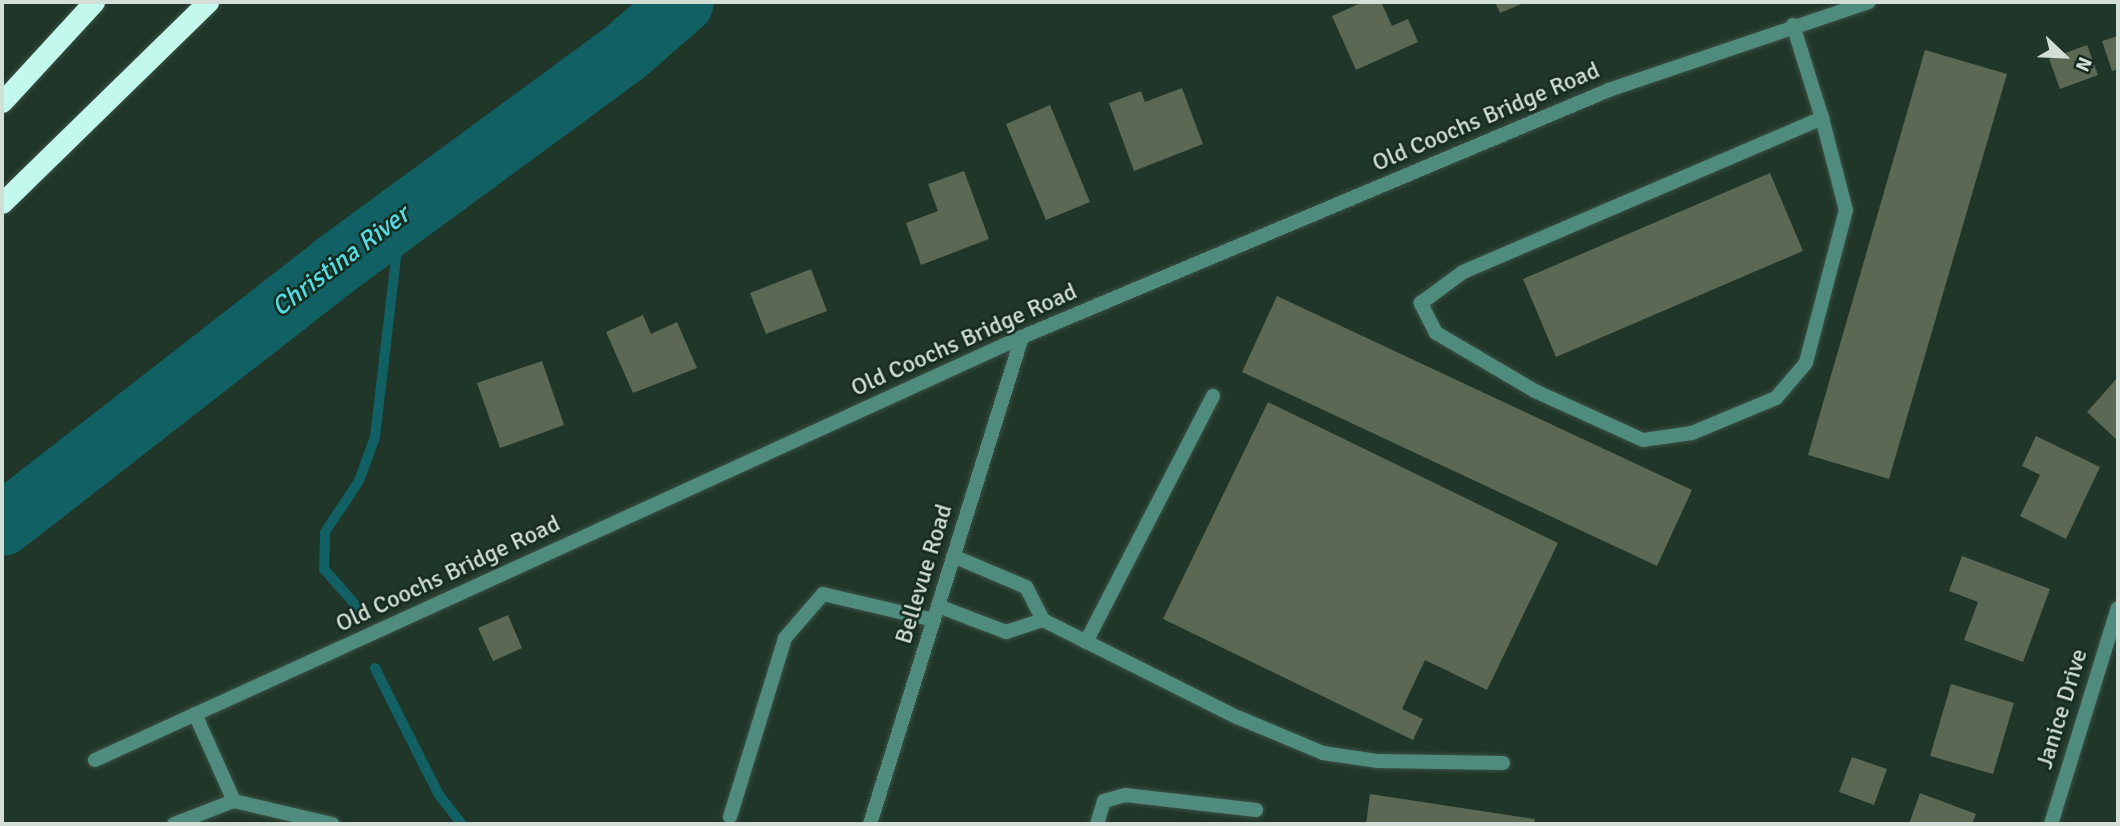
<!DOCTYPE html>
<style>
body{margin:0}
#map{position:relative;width:2120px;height:826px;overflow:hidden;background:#203629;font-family:Signika,sans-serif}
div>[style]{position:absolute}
.stream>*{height:10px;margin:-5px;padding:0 5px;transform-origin:5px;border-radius:5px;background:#116064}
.river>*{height:63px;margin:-31.5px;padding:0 31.5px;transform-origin:31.5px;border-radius:31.5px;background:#116064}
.building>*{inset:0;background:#5a6854}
.roads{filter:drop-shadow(0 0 2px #3c5145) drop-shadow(0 0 2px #3c5145)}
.lane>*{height:14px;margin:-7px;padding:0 7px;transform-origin:7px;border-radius:7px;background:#4f8c7e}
.street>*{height:14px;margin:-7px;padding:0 7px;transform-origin:7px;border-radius:7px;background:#4f8c7e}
.highway>*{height:21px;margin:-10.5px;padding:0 10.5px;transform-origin:10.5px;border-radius:10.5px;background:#c2f9ec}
span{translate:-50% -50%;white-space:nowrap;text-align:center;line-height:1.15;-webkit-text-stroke:5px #162b1f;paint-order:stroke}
.street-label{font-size:24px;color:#d2dfd6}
.water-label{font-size:26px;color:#51dde3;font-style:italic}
.frame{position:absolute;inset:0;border:4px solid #d2dfd6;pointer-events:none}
.north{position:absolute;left:2029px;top:21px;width:70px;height:70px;-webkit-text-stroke:5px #162b1f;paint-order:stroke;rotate:113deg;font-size:19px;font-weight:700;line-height:28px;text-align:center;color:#d2dfd6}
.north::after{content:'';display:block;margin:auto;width:24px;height:32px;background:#d2dfd6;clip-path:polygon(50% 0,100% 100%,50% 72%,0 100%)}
</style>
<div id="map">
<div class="stream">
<i style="left:359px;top:609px;width:53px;rotate:-131.2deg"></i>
<i style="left:324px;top:569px;width:37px;rotate:-88deg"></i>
<i style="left:325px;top:532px;width:61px;rotate:-56.3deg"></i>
<i style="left:359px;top:481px;width:47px;rotate:-70deg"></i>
<i style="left:375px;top:437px;width:222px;rotate:-83.3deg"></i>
<i style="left:375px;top:668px;width:142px;rotate:63.3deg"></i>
<i style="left:439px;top:795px;width:37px;rotate:52deg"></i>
</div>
<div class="river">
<i style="left:2px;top:524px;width:420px;rotate:-37.9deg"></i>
<i style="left:333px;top:266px;width:358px;rotate:-36.3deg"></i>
<i style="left:622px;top:54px;width:79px;rotate:-40.9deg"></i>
</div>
<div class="building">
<i style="clip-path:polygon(1363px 2px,1381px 2px,1392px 26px,1408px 19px,1418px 42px,1356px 70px,1332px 16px)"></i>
<i style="clip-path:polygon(1495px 2px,1526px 2px,1500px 13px)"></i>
<i style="clip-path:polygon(2118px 36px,2118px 69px,2112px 71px,2102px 41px)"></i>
<i style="clip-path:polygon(2087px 45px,2098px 75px,2060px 89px,2049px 59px)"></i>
<i style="clip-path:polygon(1925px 50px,2007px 74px,1889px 479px,1808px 455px)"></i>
<i style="clip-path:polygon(1182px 88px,1203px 144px,1134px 171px,1109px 103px,1141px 91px,1145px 102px)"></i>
<i style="clip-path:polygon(1050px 105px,1090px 202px,1046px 220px,1006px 124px)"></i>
<i style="clip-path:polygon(964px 171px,989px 239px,921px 265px,906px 223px,938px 211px,928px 184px)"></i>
<i style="clip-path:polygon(1770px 173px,1803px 251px,1556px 357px,1523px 279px)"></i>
<i style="clip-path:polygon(811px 269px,827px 311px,766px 334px,750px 293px)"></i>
<i style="clip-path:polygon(1277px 296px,1692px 490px,1657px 566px,1242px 372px)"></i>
<i style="clip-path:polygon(643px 315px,651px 334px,677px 322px,697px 368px,633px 393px,606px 332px)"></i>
<i style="clip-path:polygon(542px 361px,564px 425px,500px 448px,477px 383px)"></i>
<i style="clip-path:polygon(2118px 377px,2118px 441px,2087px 412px)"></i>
<i style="clip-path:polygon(1268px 402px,1558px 543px,1487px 690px,1425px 660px,1402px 709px,1423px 719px,1413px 740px,1163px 619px)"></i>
<i style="clip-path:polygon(2036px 436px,2100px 467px,2066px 539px,2020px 516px,2040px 475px,2022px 466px)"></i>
<i style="clip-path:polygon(1962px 556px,2050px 589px,2023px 662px,1964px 640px,1978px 602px,1949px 591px)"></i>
<i style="clip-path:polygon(508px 615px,522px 648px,493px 661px,478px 628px)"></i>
<i style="clip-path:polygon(1951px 684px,2014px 703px,1993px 774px,1930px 756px)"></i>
<i style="clip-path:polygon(1852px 757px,1887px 769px,1874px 805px,1839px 792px)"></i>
<i style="clip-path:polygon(1920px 793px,1976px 814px,1972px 824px,1909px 824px)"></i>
<i style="clip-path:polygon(1370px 794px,1535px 819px,1534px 824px,1366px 824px)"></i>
</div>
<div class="roads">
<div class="lane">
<i style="left:1793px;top:25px;width:97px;rotate:72.7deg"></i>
<i style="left:1822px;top:118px;width:95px;rotate:75.4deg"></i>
<i style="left:1846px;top:210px;width:158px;rotate:104.7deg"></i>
<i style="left:1806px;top:363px;width:46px;rotate:130.6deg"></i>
<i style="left:1776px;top:398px;width:91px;rotate:157.4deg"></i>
<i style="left:1692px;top:433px;width:49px;rotate:171.9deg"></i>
<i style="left:1643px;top:440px;width:119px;rotate:-155.6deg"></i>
<i style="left:1535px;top:391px;width:115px;rotate:-149.6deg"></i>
<i style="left:1436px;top:333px;width:34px;rotate:-117deg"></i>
<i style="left:1421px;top:303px;width:52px;rotate:-36.4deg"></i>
<i style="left:1463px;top:272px;width:391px;rotate:-23.2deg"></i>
<i style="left:938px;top:606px;width:73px;rotate:20.9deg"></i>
<i style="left:1006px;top:632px;width:39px;rotate:-18deg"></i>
<i style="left:1043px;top:620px;width:37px;rotate:-117deg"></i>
<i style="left:1026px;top:587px;width:79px;rotate:-157deg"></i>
<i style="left:1043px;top:620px;width:217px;rotate:26.6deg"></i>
<i style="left:1237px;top:717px;width:93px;rotate:22.7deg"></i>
<i style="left:1323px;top:753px;width:56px;rotate:8.3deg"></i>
<i style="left:1378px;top:761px;width:125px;rotate:0.9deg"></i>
<i style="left:1086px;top:642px;width:277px;rotate:-62.7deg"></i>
<i style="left:195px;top:714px;width:95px;rotate:65.9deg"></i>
<i style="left:234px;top:801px;width:101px;rotate:13.2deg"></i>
<i style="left:730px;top:817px;width:187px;rotate:-72.9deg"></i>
<i style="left:785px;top:638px;width:58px;rotate:-49.2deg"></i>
<i style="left:823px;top:594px;width:114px;rotate:13.2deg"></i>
<i style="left:174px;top:824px;width:64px;rotate:-21deg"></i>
<i style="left:1097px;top:824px;width:24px;rotate:-73deg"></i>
<i style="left:1104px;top:801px;width:22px;rotate:-16deg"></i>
<i style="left:1125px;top:795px;width:132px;rotate:6.5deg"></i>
</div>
<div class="street">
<i style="left:95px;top:760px;width:1019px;rotate:-24.53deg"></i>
<i style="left:1022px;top:337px;width:637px;rotate:-22.82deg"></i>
<i style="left:1609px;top:90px;width:274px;rotate:-18.7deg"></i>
<i style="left:870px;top:824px;width:510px;rotate:-72.67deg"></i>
<i style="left:2051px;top:824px;width:226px;rotate:-72.8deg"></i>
</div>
<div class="highway">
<i style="left:2px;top:102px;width:136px;rotate:-47.4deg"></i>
<i style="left:2px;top:203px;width:288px;rotate:-44.3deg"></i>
</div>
</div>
<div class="street-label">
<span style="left:1486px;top:117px;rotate:-23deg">Old Coochs Bridge Road</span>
<span style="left:964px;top:340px;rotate:-24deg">Old Coochs Bridge Road</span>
<span style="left:448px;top:574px;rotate:-25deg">Old Coochs Bridge Road</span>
<span style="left:924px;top:574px;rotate:-73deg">Bellevue Road</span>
<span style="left:2062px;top:709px;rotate:-73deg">Janice Drive</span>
</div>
<div class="water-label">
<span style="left:341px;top:262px;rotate:-37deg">Christina River</span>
</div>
<div class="frame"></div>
<div class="north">N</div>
</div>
